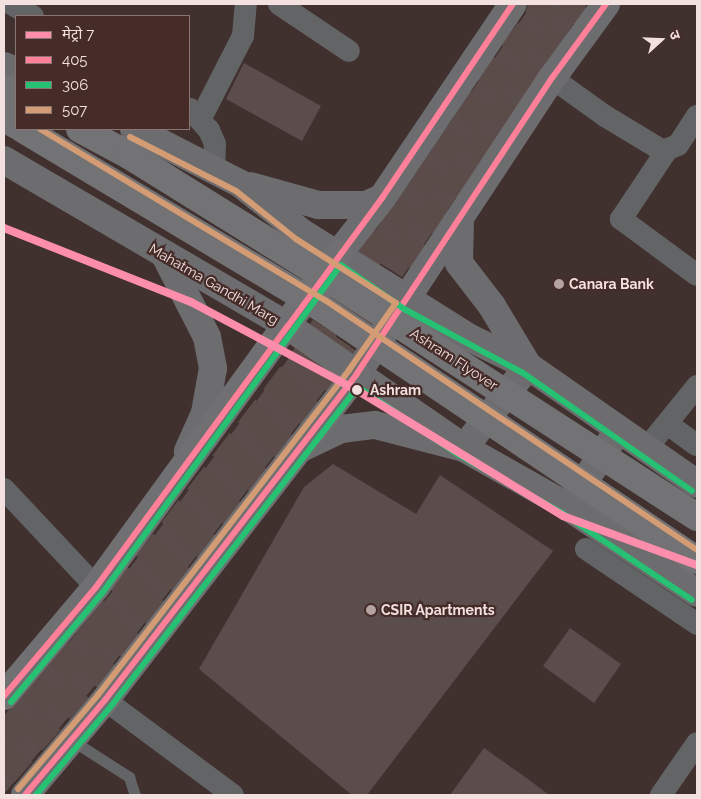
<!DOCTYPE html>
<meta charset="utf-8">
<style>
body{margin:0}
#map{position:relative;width:701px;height:799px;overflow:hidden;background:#40312f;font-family:Raleway,"Noto Sans Devanagari",sans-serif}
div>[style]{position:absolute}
.building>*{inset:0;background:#5a4d4b}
.primary-tunnel>*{height:28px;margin-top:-14px;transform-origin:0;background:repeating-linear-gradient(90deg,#5b4b49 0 28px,transparent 0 42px)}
.service>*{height:11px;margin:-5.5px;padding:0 5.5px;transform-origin:5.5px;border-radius:5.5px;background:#636466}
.minor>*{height:22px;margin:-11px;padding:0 11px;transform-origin:11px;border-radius:11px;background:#636466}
.primary>*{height:28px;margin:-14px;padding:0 14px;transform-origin:14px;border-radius:14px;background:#6d6c6f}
.trunk>*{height:28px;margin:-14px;padding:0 14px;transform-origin:14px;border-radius:14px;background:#706f72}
.motorway>*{height:28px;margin:-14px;padding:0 14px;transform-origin:14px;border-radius:14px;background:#737275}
.motorway-bridge>*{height:28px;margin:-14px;padding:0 14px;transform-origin:14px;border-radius:14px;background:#737275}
.bus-1>*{height:6px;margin:-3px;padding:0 3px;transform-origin:3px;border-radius:3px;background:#ff8098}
.bus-2>*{height:6px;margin:-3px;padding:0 3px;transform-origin:3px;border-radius:3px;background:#26c172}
.bus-3>*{height:6px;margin:-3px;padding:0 3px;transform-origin:3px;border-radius:3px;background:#d39c74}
.metro-1>*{height:8px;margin:-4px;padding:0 4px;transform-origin:4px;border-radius:4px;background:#fc8eac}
.dots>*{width:14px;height:14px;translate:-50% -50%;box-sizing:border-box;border:2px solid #462c29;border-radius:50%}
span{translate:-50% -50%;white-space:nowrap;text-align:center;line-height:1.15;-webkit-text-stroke:4.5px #462c29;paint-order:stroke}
.street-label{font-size:14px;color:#f3e1df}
.poi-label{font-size:14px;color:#f3e1df;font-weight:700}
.left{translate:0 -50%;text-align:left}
.stop-label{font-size:14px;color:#f3e1df;font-weight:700}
.frame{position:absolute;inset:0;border:5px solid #f3e1df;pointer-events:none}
.legend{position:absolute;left:15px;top:15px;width:175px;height:115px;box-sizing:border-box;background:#462c29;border:1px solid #8b7472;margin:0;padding:6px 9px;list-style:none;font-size:15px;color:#f3e1df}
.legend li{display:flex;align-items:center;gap:10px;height:25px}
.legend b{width:25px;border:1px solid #8b7472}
.north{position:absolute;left:636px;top:15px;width:50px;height:50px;-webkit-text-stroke:4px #462c29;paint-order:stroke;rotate:70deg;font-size:14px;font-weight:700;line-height:20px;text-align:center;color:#f3e1df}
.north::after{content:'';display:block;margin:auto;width:18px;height:22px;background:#f3e1df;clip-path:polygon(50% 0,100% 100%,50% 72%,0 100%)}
</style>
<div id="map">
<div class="building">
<i style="clip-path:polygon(528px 4px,587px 4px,402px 277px,361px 251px,526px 13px)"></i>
<i style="clip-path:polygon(244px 63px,321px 106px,302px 141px,226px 99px)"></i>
<i style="clip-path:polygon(295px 350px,335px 377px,112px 665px,4px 794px,4px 716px,108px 597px)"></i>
<i style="clip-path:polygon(333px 464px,416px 514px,440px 475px,553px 551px,367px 795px,352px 795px,199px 669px,304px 487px)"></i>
<i style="clip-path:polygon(570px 628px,621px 664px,594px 703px,543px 666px)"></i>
<i style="clip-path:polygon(484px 748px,528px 779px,549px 795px,450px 795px)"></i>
</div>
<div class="primary-tunnel">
<i style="left:4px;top:737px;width:140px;rotate:-49deg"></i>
<i style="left:96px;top:631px;width:352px;rotate:-52.6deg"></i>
<i style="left:310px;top:351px;width:108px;rotate:-58.2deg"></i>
<i style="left:367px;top:259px;width:313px;rotate:-54.6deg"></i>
<i style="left:4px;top:773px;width:164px;rotate:-48.7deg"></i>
<i style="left:112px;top:650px;width:357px;rotate:-52.6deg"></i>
<i style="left:329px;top:366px;width:441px;rotate:-55.3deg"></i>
</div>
<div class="service">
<i style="left:73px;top:741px;width:67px;rotate:32.7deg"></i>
<i style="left:129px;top:777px;width:19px;rotate:72deg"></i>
</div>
<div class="minor">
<i style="left:11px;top:4px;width:25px;rotate:29deg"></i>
<i style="left:279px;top:4px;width:84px;rotate:33.9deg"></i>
<i style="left:552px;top:78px;width:65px;rotate:35.6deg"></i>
<i style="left:605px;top:116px;width:68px;rotate:31.1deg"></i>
<i style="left:663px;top:151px;width:16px;rotate:-22deg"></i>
<i style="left:678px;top:145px;width:35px;rotate:-57deg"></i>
<i style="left:190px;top:109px;width:28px;rotate:48deg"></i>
<i style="left:209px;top:130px;width:15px;rotate:67deg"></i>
<i style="left:215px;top:144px;width:24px;rotate:92deg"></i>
<i style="left:201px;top:118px;width:92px;rotate:-62.9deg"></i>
<i style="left:243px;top:36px;width:32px;rotate:-85deg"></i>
<i style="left:667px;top:150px;width:83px;rotate:123.7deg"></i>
<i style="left:621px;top:219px;width:94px;rotate:36.4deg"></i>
<i style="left:669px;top:425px;width:34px;rotate:36deg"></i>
<i style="left:646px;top:449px;width:81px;rotate:-51deg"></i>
<i style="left:4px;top:489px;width:134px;rotate:46.8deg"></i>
<i style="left:586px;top:549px;width:134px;rotate:34deg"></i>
<i style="left:105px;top:700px;width:159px;rotate:36.6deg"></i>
<i style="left:661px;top:795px;width:63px;rotate:-55.3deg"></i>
</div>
<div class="primary">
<i style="left:4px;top:66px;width:13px;rotate:23deg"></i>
<i style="left:134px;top:129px;width:120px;rotate:27.2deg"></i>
<i style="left:241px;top:184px;width:77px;rotate:38.7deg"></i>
<i style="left:301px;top:232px;width:199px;rotate:32.1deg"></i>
<i style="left:470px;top:338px;width:64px;rotate:25.8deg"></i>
<i style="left:528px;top:366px;width:206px;rotate:34.9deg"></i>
<i style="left:4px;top:160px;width:329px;rotate:30.3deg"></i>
<i style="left:288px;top:326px;width:214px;rotate:34.7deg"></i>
<i style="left:464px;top:448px;width:118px;rotate:29.4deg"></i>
<i style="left:567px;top:506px;width:156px;rotate:33.8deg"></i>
<i style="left:250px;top:186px;width:71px;rotate:15.6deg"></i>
<i style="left:318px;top:205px;width:48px"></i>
<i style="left:366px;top:205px;width:17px;rotate:-24deg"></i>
<i style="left:339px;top:253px;width:70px;rotate:-52deg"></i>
<i style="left:382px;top:198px;width:234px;rotate:-56deg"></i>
<i style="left:165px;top:255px;width:92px;rotate:62.9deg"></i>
<i style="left:207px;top:337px;width:32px;rotate:79deg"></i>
<i style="left:213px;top:368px;width:46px;rotate:100.1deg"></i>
<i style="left:205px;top:413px;width:42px;rotate:114.1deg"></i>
<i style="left:356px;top:375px;width:356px;rotate:-56.6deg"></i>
<i style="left:552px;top:78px;width:92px;rotate:-53.9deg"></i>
<i style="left:299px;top:449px;width:47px;rotate:-25.5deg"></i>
<i style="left:341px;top:429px;width:34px;rotate:-7deg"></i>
<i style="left:375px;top:425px;width:92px;rotate:14.5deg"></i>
<i style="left:464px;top:448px;width:104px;rotate:-52deg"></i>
<i style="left:528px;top:366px;width:70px;rotate:-121deg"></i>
<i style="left:492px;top:306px;width:54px;rotate:-127.5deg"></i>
<i style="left:459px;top:263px;width:45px;rotate:-88.7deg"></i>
<i style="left:570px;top:503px;width:82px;rotate:-56.5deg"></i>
</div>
<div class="trunk">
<i style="left:4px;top:696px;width:143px;rotate:-49.8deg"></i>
<i style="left:96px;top:587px;width:413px;rotate:-54deg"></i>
<i style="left:25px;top:795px;width:124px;rotate:-49.9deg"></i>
<i style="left:105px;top:700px;width:411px;rotate:-52.3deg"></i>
</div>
<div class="motorway">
<i style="left:4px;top:88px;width:14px;rotate:30deg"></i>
<i style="left:4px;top:118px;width:14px;rotate:30deg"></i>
</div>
<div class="motorway-bridge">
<i style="left:23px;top:129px;width:346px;rotate:30.9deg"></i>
<i style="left:320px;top:307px;width:454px;rotate:33.9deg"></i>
<i style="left:80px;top:129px;width:55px;rotate:28deg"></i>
<i style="left:129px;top:155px;width:243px;rotate:31.9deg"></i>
<i style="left:335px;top:283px;width:431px;rotate:32.9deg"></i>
</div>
<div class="bus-1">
<i style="left:4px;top:696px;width:143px;rotate:-49.8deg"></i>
<i style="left:96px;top:587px;width:324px;rotate:-53.7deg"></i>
<i style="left:288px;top:326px;width:159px;rotate:-53.7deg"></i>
<i style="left:382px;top:198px;width:234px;rotate:-56deg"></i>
<i style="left:25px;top:795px;width:124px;rotate:-49.9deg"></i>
<i style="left:105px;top:700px;width:411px;rotate:-52.3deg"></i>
<i style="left:356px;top:375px;width:356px;rotate:-56.6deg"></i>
<i style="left:552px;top:78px;width:92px;rotate:-53.9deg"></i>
</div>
<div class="bus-2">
<i style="left:11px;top:702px;width:143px;rotate:-50.1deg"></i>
<i style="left:103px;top:592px;width:404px;rotate:-54deg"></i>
<i style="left:341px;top:265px;width:77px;rotate:34.9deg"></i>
<i style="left:404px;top:309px;width:135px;rotate:28.3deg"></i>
<i style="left:523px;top:373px;width:206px;rotate:34.9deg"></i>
<i style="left:36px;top:795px;width:118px;rotate:-49.8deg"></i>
<i style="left:112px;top:705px;width:402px;rotate:-52.3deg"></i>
<i style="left:358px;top:387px;width:122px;rotate:34deg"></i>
<i style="left:459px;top:455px;width:118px;rotate:29.4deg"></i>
<i style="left:562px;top:513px;width:156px;rotate:33.8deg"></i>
</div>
<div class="bus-3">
<i style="left:40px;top:129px;width:332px;rotate:31deg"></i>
<i style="left:325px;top:300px;width:448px;rotate:33.9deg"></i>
<i style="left:18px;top:789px;width:123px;rotate:-49.6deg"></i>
<i style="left:98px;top:695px;width:411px;rotate:-52.3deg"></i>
<i style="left:349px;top:370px;width:82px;rotate:-55deg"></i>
<i style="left:396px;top:303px;width:119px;rotate:-147.4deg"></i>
<i style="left:296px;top:239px;width:77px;rotate:-141.3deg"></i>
<i style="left:236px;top:191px;width:119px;rotate:-153deg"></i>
</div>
<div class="metro-1">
<i style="left:4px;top:228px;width:201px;rotate:21.6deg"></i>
<i style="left:191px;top:302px;width:191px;rotate:28deg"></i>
<i style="left:360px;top:392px;width:238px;rotate:31.4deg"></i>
<i style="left:563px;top:516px;width:143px;rotate:20.1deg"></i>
</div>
<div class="dots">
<i style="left:559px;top:284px;background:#b4a3a1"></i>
<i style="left:357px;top:390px;background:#f3e1df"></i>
<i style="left:371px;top:610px;background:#b4a3a1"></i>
</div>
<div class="street-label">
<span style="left:214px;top:284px;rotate:30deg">Mahatma Gandhi Marg</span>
<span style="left:454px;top:359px;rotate:33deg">Ashram Flyover</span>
</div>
<div class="poi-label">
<span class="left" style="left:569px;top:284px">Canara Bank</span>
<span class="left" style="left:381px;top:610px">CSIR Apartments</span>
</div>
<div class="stop-label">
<span class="left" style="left:370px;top:390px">Ashram</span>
</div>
<div class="frame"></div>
<ul class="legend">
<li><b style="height:6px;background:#fc8eac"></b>मेट्रो 7</li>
<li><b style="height:6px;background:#ff8098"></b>405</li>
<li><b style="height:6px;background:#26c172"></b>306</li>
<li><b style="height:6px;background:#d39c74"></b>507</li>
</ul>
<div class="north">उ</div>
</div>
